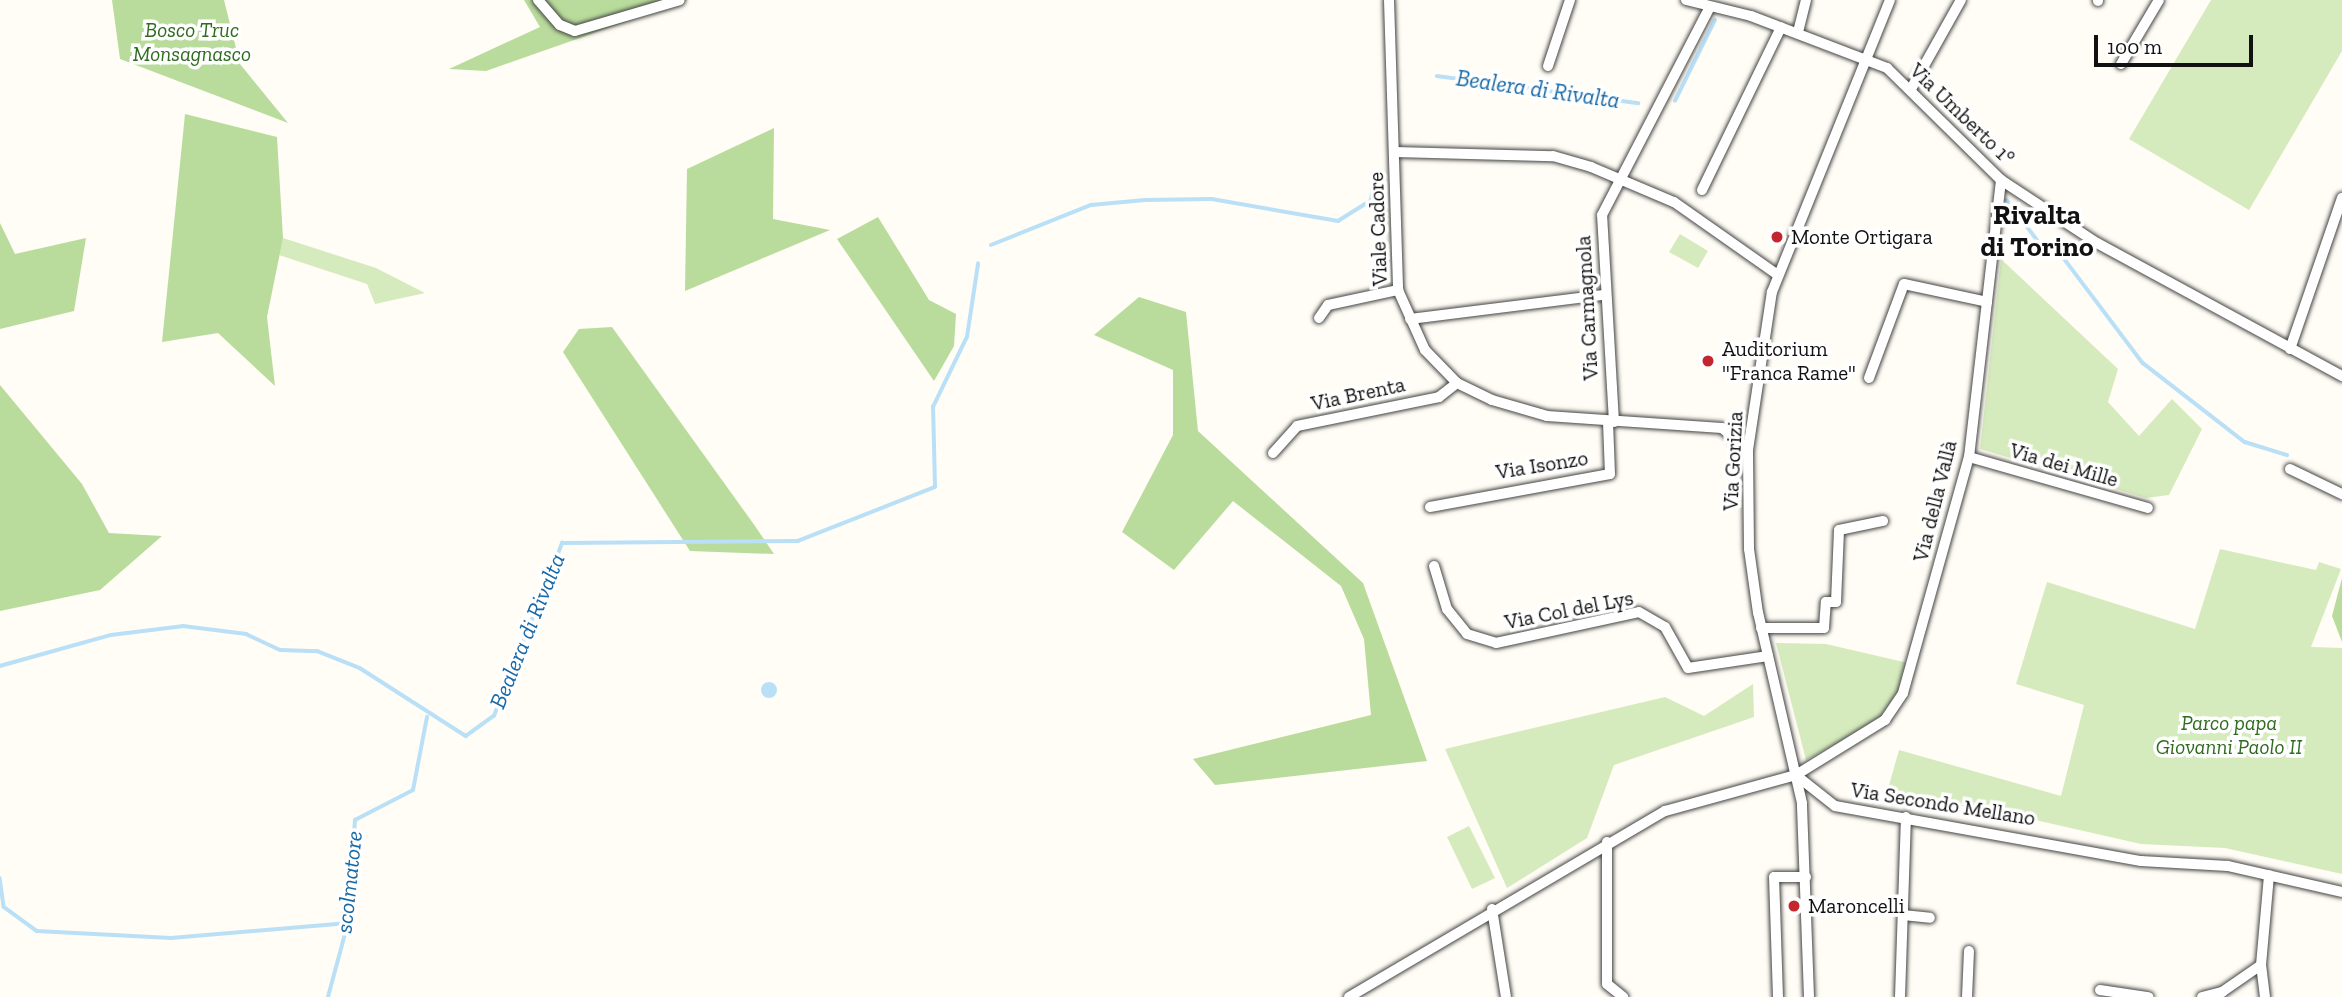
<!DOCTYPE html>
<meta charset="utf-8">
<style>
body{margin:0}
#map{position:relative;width:2342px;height:997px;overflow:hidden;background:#fffdf5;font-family:"Zilla Slab",serif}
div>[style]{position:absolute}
.green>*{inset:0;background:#d5ebbd}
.forest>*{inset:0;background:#b9dc9c}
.water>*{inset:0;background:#b9e0f7}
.round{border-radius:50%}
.stream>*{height:3.5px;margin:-1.75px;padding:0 1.75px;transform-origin:1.75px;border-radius:1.75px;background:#b9e0f7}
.roads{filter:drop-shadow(0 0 2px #444) drop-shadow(0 0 2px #444)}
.minor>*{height:10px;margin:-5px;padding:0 5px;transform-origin:5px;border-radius:5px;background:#fff}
.dots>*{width:19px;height:19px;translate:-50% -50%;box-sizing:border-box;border:4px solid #fff;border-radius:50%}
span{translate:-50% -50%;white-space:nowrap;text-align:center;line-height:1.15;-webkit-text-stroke:7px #fff;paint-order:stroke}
.park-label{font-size:21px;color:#2f6b1f;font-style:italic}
.street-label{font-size:21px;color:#111}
.poi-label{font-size:21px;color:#111}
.left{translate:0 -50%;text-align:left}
.water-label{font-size:23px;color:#1768a6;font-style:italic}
.district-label{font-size:28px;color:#111;font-weight:700}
.scale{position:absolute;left:2094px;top:35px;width:159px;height:32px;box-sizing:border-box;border:4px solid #111;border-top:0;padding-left:9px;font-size:21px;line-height:24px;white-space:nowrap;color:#111;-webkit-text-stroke:5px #fff;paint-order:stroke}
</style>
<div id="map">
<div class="green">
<i style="clip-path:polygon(2211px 0,2342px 0,2342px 51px,2249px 210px,2129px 139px)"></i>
<i style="clip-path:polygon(1680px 234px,1708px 251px,1698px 268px,1669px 252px)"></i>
<i style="clip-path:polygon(283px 238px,376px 268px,425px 293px,375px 304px,367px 284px,279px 255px)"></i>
<i style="clip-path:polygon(2001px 259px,2118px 369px,2108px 402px,2139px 436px,2172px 399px,2202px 429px,2169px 495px,2146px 498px,1980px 449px)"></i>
<i style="clip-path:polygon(2220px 549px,2316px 570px,2319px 562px,2341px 569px,2311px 647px,2342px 648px,2342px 874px,2225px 848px,2141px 844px,1995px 811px,1886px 796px,1899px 750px,2061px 796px,2084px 705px,2016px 684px,2047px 582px,2195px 629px)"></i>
<i style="clip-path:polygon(1776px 643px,1826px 644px,1908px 663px,1898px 694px,1876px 722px,1806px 760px)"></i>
<i style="clip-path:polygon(1753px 684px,1754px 717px,1614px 765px,1587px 838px,1507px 888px,1445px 749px,1665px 697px,1704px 716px)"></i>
<i style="clip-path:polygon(1469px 826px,1495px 878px,1472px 889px,1447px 837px)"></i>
</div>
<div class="forest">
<i style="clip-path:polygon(112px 0,224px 0,240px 64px,288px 123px,120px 59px)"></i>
<i style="clip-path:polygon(524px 0,688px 0,486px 71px,449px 69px,540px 27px)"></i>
<i style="clip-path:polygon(185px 114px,277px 137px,283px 238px,267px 317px,275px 386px,218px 333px,162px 342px)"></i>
<i style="clip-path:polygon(774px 128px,773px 219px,830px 230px,685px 291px,687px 169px)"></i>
<i style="clip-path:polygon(878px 217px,929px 300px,956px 314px,954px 346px,934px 381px,837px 239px)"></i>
<i style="clip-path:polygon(0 223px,15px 254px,86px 238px,74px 311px,0 329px)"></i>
<i style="clip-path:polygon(1139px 297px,1186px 312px,1198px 431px,1363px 583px,1427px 761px,1215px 785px,1193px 759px,1371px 715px,1364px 639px,1341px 586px,1233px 501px,1174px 570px,1122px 532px,1173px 435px,1173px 370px,1094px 335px)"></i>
<i style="clip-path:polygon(612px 327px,755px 526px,774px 554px,690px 551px,563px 352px,579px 329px)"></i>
<i style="clip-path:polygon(0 385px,82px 484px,109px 533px,162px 536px,100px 590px,0 611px)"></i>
<i style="clip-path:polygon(2342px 578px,2342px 642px,2332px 616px)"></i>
</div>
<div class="water">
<i class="round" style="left:761px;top:682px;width:16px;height:16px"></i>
</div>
<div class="stream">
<i style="left:1437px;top:76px;width:203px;rotate:7.7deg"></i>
<i style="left:1675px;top:101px;width:90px;rotate:-63.7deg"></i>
<i style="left:2007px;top:200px;width:51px;rotate:52.9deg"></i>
<i style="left:2038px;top:241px;width:30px;rotate:33deg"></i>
<i style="left:2063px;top:257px;width:133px;rotate:53deg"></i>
<i style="left:2143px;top:363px;width:129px;rotate:37.8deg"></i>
<i style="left:2245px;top:442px;width:44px;rotate:17.2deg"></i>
<i style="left:991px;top:245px;width:108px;rotate:-21.8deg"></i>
<i style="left:1091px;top:205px;width:54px;rotate:-5.3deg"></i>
<i style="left:1145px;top:200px;width:67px;rotate:-0.9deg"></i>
<i style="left:1212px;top:199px;width:128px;rotate:9.9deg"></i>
<i style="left:1338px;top:221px;width:39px;rotate:-32deg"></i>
<i style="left:1371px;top:200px;width:21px;rotate:-82deg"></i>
<i style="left:0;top:666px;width:115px;rotate:-15.6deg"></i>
<i style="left:111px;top:635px;width:73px;rotate:-7.1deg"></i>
<i style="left:183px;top:626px;width:64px;rotate:7.2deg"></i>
<i style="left:246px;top:634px;width:38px;rotate:25deg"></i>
<i style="left:281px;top:650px;width:36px;rotate:2deg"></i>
<i style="left:317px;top:651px;width:46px;rotate:21.6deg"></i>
<i style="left:360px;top:668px;width:126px;rotate:32.7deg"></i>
<i style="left:466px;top:736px;width:34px;rotate:-36deg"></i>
<i style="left:494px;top:716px;width:186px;rotate:-68.5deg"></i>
<i style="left:562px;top:543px;width:236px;rotate:-0.5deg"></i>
<i style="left:798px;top:541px;width:147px;rotate:-21.5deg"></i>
<i style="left:935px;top:487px;width:80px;rotate:-91.4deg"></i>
<i style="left:933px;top:407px;width:78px;rotate:-64.1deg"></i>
<i style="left:967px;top:337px;width:74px;rotate:-81.4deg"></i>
<i style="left:0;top:878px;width:29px;rotate:82deg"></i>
<i style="left:4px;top:907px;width:41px;rotate:36deg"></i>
<i style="left:37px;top:931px;width:134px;rotate:3deg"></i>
<i style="left:171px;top:938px;width:178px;rotate:-4.8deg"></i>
<i style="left:328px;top:997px;width:77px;rotate:-74.9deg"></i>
<i style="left:348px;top:923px;width:103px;rotate:-86.1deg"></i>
<i style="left:355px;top:820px;width:65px;rotate:-27.3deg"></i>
<i style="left:413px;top:790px;width:74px;rotate:-79.1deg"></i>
</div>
<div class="roads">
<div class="minor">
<i style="left:538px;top:0;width:33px;rotate:49deg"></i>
<i style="left:560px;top:25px;width:16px;rotate:22deg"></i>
<i style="left:575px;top:31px;width:109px;rotate:-16.4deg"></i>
<i style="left:1389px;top:0;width:290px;rotate:88.2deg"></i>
<i style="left:1398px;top:290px;width:66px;rotate:65.8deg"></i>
<i style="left:1425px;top:350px;width:46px;rotate:45.9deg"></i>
<i style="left:1457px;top:383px;width:39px;rotate:26deg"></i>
<i style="left:1492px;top:400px;width:57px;rotate:16.2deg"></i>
<i style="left:1547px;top:416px;width:175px;rotate:3.9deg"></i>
<i style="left:1722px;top:428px;width:34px;rotate:40deg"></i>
<i style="left:1686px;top:0;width:67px;rotate:13.8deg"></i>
<i style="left:1751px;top:16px;width:146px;rotate:20.9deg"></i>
<i style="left:1887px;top:68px;width:160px;rotate:44.5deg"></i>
<i style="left:2001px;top:180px;width:115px;rotate:33.3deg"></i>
<i style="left:2097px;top:243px;width:279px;rotate:28.5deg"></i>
<i style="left:2098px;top:1px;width:1px;rotate:-90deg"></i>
<i style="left:1798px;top:32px;width:33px;rotate:-76deg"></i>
<i style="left:2121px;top:64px;width:74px;rotate:-59.3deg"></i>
<i style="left:1548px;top:66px;width:70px;rotate:-71.6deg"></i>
<i style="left:1911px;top:89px;width:102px;rotate:-60.7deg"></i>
<i style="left:1395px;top:152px;width:158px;rotate:1.5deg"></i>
<i style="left:1553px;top:156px;width:40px;rotate:16deg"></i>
<i style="left:1591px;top:167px;width:90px;rotate:22.9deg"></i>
<i style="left:1674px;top:202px;width:127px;rotate:35.1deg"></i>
<i style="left:1702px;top:190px;width:181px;rotate:-64.1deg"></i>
<i style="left:1319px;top:318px;width:16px;rotate:-55deg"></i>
<i style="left:1328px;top:305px;width:72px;rotate:-12.1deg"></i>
<i style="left:1410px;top:319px;width:193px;rotate:-7.1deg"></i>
<i style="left:2290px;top:349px;width:160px;rotate:-71deg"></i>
<i style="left:1869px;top:378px;width:100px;rotate:-69.6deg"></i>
<i style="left:1904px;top:284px;width:85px;rotate:12.2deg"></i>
<i style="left:1614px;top:422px;width:207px;rotate:-93.3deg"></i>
<i style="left:1602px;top:215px;width:232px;rotate:-62.6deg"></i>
<i style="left:1273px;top:453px;width:36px;rotate:-48deg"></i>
<i style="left:1297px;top:426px;width:145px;rotate:-11.5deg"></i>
<i style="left:1439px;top:397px;width:23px;rotate:-38deg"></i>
<i style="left:1969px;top:457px;width:186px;rotate:15.9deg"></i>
<i style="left:2290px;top:469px;width:58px;rotate:25.7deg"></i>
<i style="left:1430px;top:507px;width:183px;rotate:-10.4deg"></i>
<i style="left:1610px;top:474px;width:52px;rotate:-92.2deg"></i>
<i style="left:1434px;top:566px;width:45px;rotate:73.2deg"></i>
<i style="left:1447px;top:609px;width:32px;rotate:51deg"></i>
<i style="left:1467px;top:634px;width:30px;rotate:17deg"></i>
<i style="left:1496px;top:643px;width:146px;rotate:-12.2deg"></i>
<i style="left:1639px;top:612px;width:30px;rotate:30deg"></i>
<i style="left:1665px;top:627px;width:47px;rotate:60.7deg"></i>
<i style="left:1688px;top:668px;width:81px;rotate:-8.5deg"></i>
<i style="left:1761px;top:628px;width:63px"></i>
<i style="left:1824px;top:628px;width:26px;rotate:-86deg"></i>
<i style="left:1826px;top:602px;width:10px"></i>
<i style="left:1836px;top:602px;width:72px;rotate:-87.6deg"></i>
<i style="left:1839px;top:530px;width:45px;rotate:-11.6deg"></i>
<i style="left:1797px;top:776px;width:48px;rotate:38.3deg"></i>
<i style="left:1835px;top:806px;width:311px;rotate:10.2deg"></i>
<i style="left:2141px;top:861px;width:87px;rotate:3.3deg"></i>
<i style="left:2228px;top:866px;width:117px;rotate:12.8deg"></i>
<i style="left:1607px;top:842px;width:142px;rotate:90deg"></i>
<i style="left:1607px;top:984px;width:21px;rotate:39deg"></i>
<i style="left:1492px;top:909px;width:89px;rotate:81deg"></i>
<i style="left:1903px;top:915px;width:27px;rotate:6deg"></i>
<i style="left:2100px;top:990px;width:49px;rotate:8.3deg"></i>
<i style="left:1349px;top:997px;width:367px;rotate:-30.5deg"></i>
<i style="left:1665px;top:811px;width:136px;rotate:-15.4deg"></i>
<i style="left:1796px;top:775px;width:105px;rotate:-31.7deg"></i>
<i style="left:1885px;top:720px;width:32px;rotate:-56deg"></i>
<i style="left:1903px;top:693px;width:245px;rotate:-74.4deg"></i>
<i style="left:1969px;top:457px;width:279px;rotate:-83.4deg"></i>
<i style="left:1778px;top:997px;width:120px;rotate:-91.9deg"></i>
<i style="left:1774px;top:877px;width:32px"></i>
<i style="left:1809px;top:997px;width:194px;rotate:-92.1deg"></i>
<i style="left:1802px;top:803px;width:195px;rotate:-103deg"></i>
<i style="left:1758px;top:613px;width:65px;rotate:-98deg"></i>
<i style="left:1749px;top:549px;width:99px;rotate:-90.6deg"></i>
<i style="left:1748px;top:450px;width:160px;rotate:-81.4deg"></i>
<i style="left:1772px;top:292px;width:315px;rotate:-68deg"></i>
<i style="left:1900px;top:997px;width:180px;rotate:-88.1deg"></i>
<i style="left:1967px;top:997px;width:46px;rotate:-87.5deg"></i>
<i style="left:2202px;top:997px;width:21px;rotate:-14deg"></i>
<i style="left:2222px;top:992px;width:47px;rotate:-34.7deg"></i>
<i style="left:2265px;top:997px;width:32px;rotate:-97deg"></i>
<i style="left:2261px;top:965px;width:90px;rotate:-84.9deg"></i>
</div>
</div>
<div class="dots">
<i style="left:1777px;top:237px;background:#c4262e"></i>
<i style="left:1708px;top:361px;background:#c4262e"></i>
<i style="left:1794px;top:906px;background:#c4262e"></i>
</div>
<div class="park-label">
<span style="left:192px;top:42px">Bosco Truc<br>Monsagnasco</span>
<span style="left:2229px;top:735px">Parco papa<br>Giovanni Paolo II</span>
</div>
<div class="street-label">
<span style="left:1962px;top:114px;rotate:44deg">Via Umberto 1°</span>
<span style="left:1378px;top:229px;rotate:-92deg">Viale Cadore</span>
<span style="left:1587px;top:308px;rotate:-93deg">Via Carmagnola</span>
<span style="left:1358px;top:394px;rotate:-12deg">Via Brenta</span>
<span style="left:1733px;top:461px;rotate:-87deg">Via Gorizia</span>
<span style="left:1542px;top:465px;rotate:-9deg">Via Isonzo</span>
<span style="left:2064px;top:465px;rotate:16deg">Via dei Mille</span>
<span style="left:1935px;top:501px;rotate:-76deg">Via della Vallà</span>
<span style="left:1569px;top:610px;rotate:-11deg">Via Col del Lys</span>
<span style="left:1943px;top:804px;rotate:9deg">Via Secondo Mellano</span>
</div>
<div class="poi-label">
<span class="left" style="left:1791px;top:237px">Monte Ortigara</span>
<span class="left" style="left:1722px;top:361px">Auditorium<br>"Franca Rame"</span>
<span class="left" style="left:1808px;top:906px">Maroncelli</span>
</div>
<div class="water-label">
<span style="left:1538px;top:89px;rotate:8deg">Bealera di Rivalta</span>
<span style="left:527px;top:631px;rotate:-68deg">Bealera di Rivalta</span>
<span style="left:349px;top:882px;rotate:-84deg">scolmatore</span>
</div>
<div class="district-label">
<span style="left:2037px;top:231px">Rivalta<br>di Torino</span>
</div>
<div class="scale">100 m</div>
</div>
